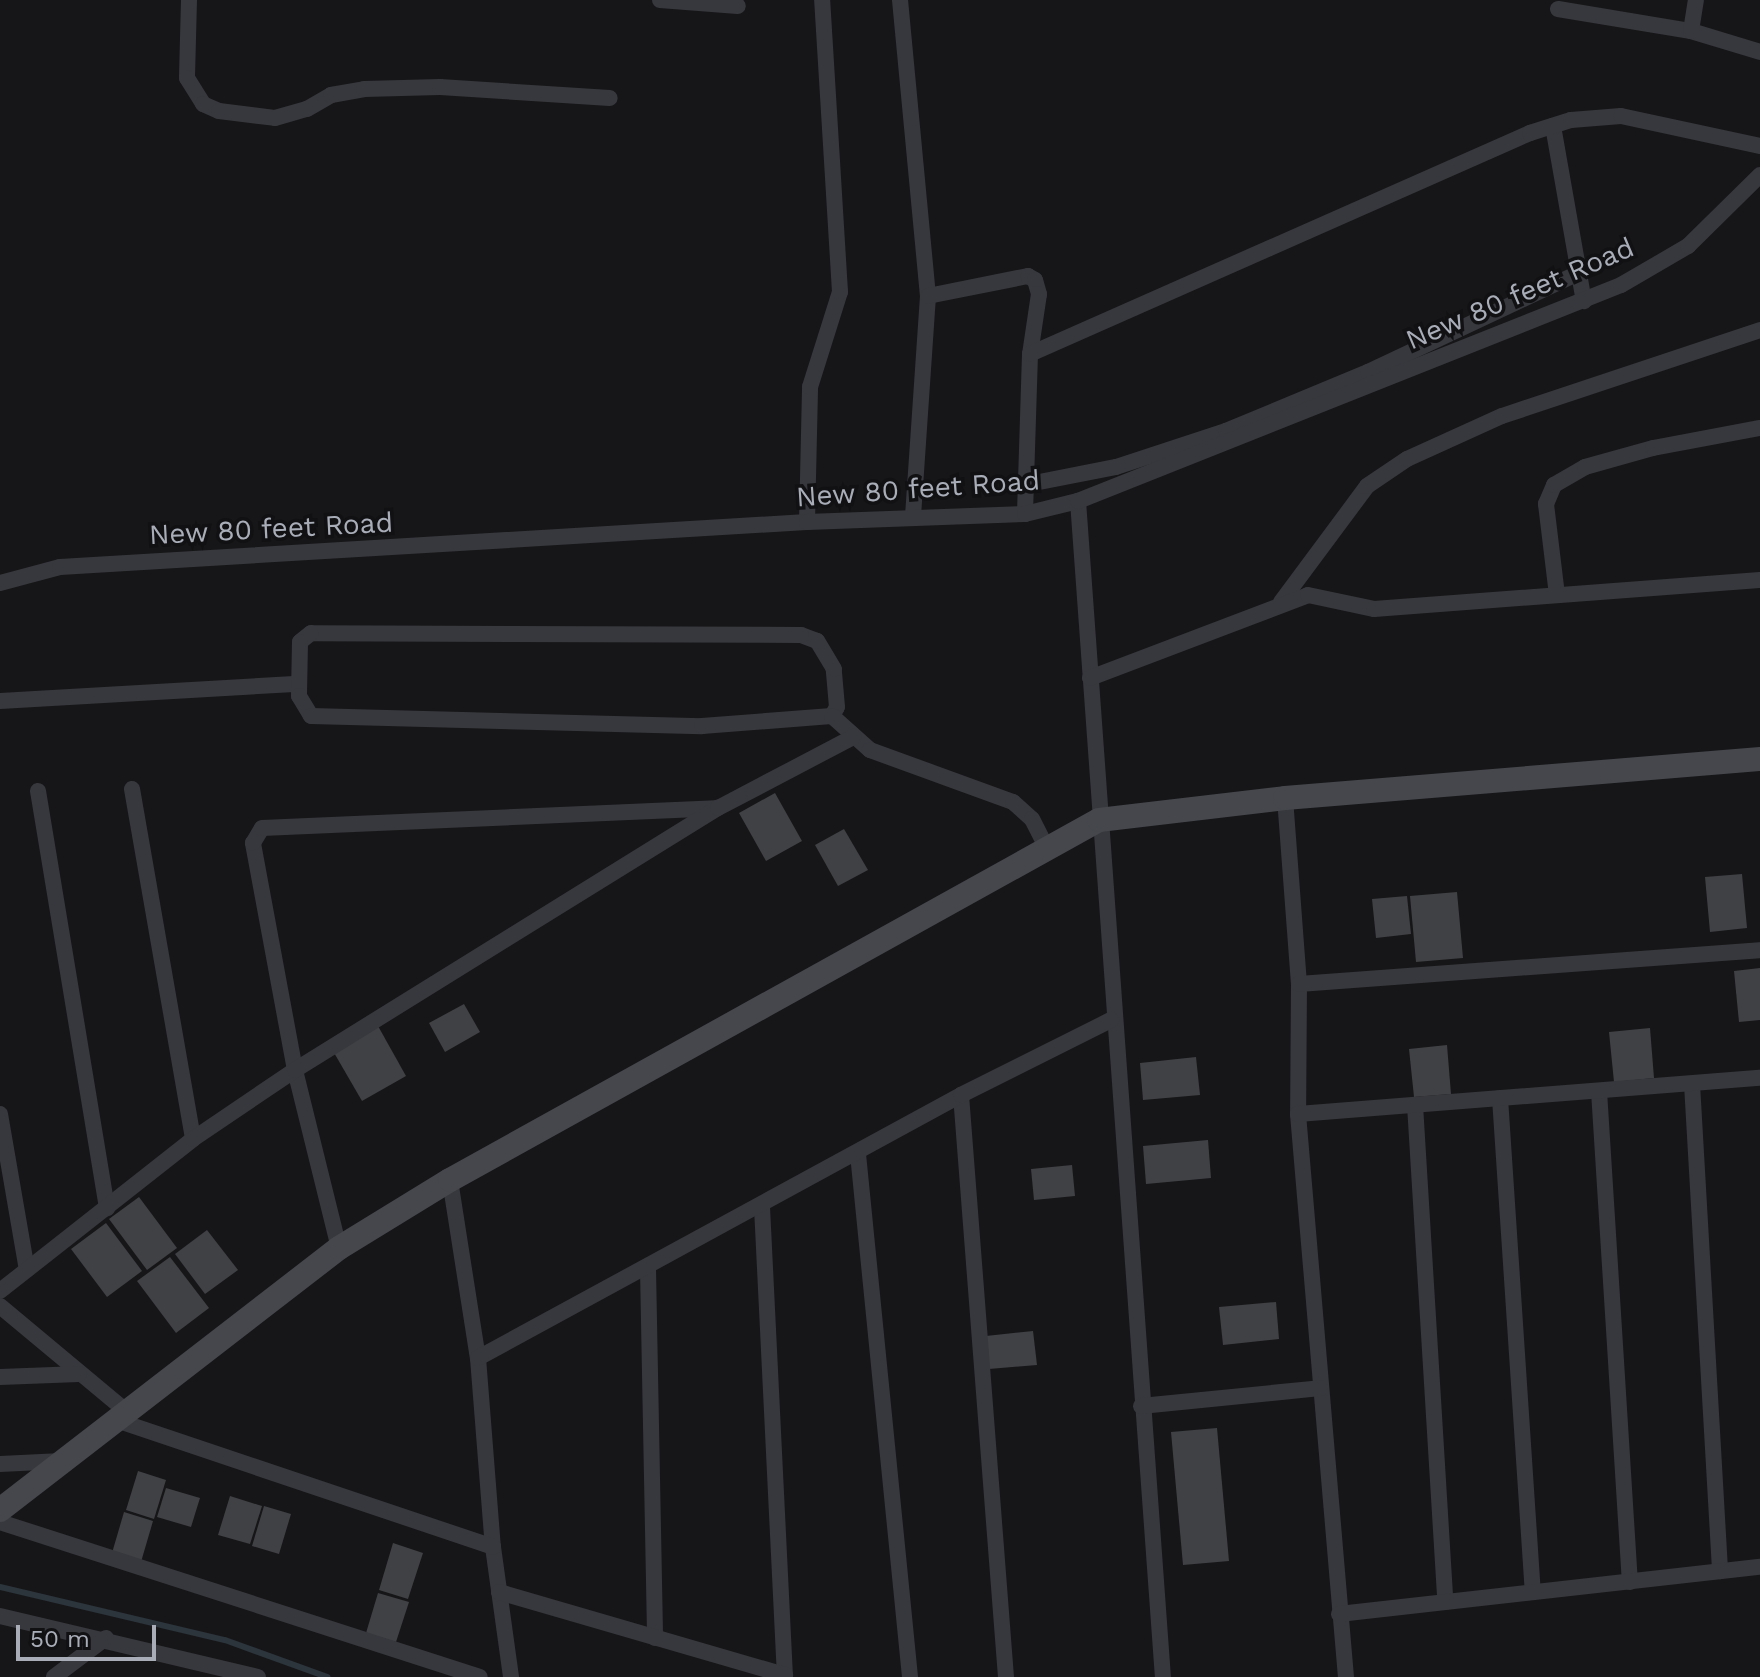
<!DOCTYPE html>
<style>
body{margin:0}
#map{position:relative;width:1760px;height:1677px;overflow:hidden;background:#161618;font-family:"Work Sans",sans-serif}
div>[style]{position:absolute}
.stream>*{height:6px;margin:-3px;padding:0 3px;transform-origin:3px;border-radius:3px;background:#2c353c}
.building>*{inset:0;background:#404145}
.street>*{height:16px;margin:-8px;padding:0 8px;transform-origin:8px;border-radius:8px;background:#37383d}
.secondary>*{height:24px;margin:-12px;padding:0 12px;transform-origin:12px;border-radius:12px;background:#45474d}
span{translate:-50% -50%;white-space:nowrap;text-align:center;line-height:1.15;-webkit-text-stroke:7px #111113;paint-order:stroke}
.street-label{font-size:28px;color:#a8adb8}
.scale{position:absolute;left:16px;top:1625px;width:140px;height:36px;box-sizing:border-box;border:4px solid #a8adb8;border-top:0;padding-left:10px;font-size:24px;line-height:28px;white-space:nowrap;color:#a8adb8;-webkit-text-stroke:6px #111113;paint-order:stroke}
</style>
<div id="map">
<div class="stream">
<i style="left:0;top:1587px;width:231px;rotate:13.3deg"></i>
<i style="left:225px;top:1640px;width:109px;rotate:19.9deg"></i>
</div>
<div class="building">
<i style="clip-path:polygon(775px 793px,802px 841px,766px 861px,739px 813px)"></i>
<i style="clip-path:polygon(844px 829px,868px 870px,838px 886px,815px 845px)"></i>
<i style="clip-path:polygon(1742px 874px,1747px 928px,1710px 932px,1705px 877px)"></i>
<i style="clip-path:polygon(1457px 892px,1463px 958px,1416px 962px,1410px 896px)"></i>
<i style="clip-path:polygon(1407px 896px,1411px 934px,1376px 938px,1372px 899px)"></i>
<i style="clip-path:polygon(1760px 968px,1760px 1020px,1739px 1022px,1734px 971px)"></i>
<i style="clip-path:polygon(464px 1004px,480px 1032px,445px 1052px,429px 1023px)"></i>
<i style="clip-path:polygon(378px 1026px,406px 1076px,362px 1101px,333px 1051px)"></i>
<i style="clip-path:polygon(1650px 1028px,1654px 1078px,1614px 1082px,1609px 1032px)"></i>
<i style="clip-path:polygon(1447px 1045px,1451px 1094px,1414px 1097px,1409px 1049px)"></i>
<i style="clip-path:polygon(1196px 1057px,1200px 1095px,1143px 1100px,1140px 1063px)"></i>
<i style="clip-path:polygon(1208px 1140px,1211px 1178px,1146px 1184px,1143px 1146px)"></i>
<i style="clip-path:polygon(1072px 1165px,1075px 1196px,1034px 1200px,1031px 1169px)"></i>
<i style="clip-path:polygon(139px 1197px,177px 1248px,147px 1270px,109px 1219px)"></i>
<i style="clip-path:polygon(106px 1223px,142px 1271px,107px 1297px,71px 1249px)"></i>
<i style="clip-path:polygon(207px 1230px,238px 1270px,205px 1294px,175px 1254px)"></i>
<i style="clip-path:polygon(170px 1257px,209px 1308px,176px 1333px,137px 1281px)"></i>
<i style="clip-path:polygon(1276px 1302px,1279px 1339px,1223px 1345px,1219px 1307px)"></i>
<i style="clip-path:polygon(1033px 1331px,1037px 1365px,989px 1369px,986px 1336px)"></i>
<i style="clip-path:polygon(1217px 1428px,1229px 1561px,1183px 1565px,1171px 1432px)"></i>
<i style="clip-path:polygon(138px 1471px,166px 1480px,154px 1519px,126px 1510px)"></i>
<i style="clip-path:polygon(166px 1488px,200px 1498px,191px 1527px,157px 1517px)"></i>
<i style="clip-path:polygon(230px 1496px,262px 1506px,250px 1544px,218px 1535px)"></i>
<i style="clip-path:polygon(264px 1506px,291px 1514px,279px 1554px,252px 1546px)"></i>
<i style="clip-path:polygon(124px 1512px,153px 1521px,141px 1562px,112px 1553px)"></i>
<i style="clip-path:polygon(393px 1543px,423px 1553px,408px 1599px,379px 1590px)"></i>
<i style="clip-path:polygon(378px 1593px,409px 1602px,396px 1642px,366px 1633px)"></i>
</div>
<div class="street">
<i style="left:189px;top:0;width:78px;rotate:91.5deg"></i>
<i style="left:187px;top:78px;width:31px;rotate:58deg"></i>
<i style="left:203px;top:104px;width:17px;rotate:24deg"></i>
<i style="left:219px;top:111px;width:56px;rotate:7.1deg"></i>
<i style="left:275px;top:118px;width:33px;rotate:-16deg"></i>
<i style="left:307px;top:109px;width:28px;rotate:-30deg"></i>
<i style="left:331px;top:95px;width:34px;rotate:-10deg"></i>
<i style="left:364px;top:89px;width:76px;rotate:-1.5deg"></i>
<i style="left:440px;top:87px;width:170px;rotate:3.7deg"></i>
<i style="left:660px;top:0;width:78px;rotate:4.4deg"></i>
<i style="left:900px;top:0;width:297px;rotate:84.6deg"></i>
<i style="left:928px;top:296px;width:221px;rotate:93.9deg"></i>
<i style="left:1558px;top:9px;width:135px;rotate:9.4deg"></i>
<i style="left:1691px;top:31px;width:72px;rotate:16.9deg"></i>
<i style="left:1691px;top:31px;width:31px;rotate:-81deg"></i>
<i style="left:1553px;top:126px;width:178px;rotate:80deg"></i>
<i style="left:928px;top:296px;width:102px;rotate:-11.3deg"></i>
<i style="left:1028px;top:276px;width:8px;rotate:30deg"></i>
<i style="left:1035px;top:280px;width:15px;rotate:74deg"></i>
<i style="left:1039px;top:294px;width:61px;rotate:98.5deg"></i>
<i style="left:1030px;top:354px;width:160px;rotate:91.8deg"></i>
<i style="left:1030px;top:354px;width:547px;rotate:-23.85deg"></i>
<i style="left:1530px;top:133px;width:43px;rotate:-17.6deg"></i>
<i style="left:1571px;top:120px;width:50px;rotate:-4.6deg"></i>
<i style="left:1621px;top:116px;width:142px;rotate:12.2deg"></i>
<i style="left:1024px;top:485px;width:94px;rotate:-11.1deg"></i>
<i style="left:1116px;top:467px;width:116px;rotate:-18.1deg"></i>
<i style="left:1226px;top:431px;width:154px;rotate:-22.6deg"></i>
<i style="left:1368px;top:372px;width:232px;rotate:-25.2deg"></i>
<i style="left:1078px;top:501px;width:1179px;rotate:85.87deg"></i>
<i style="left:807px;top:522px;width:135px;rotate:-88.7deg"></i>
<i style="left:810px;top:387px;width:100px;rotate:-72.5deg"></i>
<i style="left:840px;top:292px;width:293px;rotate:-93.5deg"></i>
<i style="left:0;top:583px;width:62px;rotate:-14.9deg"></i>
<i style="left:60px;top:567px;width:748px;rotate:-3.45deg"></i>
<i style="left:807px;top:522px;width:218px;rotate:-2.1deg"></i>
<i style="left:1025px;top:514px;width:55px;rotate:-13.8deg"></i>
<i style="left:1078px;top:501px;width:584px;rotate:-21.69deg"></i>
<i style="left:1621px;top:285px;width:78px;rotate:-30.2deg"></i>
<i style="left:1688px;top:246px;width:101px;rotate:-44.6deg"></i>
<i style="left:1557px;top:595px;width:92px;rotate:-96.9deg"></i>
<i style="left:1546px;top:504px;width:21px;rotate:-67deg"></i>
<i style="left:1554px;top:485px;width:36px;rotate:-30deg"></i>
<i style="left:1585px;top:467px;width:71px;rotate:-15.6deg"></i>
<i style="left:1653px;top:448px;width:109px;rotate:-10.6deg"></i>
<i style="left:1281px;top:602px;width:144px;rotate:-53.4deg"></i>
<i style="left:1367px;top:486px;width:48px;rotate:-34deg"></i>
<i style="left:1407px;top:459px;width:104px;rotate:-24.4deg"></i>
<i style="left:1502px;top:416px;width:272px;rotate:-18.4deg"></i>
<i style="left:1090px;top:678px;width:233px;rotate:-20.8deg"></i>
<i style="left:1308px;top:595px;width:67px;rotate:12deg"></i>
<i style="left:1374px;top:609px;width:387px;rotate:-4.3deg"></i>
<i style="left:0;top:701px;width:299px;rotate:-3.3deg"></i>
<i style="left:832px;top:716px;width:10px;rotate:-61deg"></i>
<i style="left:837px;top:707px;width:38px;rotate:-95deg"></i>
<i style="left:834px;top:669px;width:33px;rotate:-121deg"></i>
<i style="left:817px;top:641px;width:17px;rotate:-159deg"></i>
<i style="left:801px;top:635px;width:490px;rotate:-179.8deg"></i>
<i style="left:311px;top:633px;width:14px;rotate:141deg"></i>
<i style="left:300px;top:642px;width:54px;rotate:91.1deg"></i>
<i style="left:299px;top:696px;width:23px;rotate:59deg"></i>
<i style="left:311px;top:716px;width:391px;rotate:1.5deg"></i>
<i style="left:702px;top:726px;width:130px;rotate:-4.4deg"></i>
<i style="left:832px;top:716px;width:51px;rotate:41.8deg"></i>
<i style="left:870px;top:750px;width:152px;rotate:20deg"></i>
<i style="left:1013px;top:802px;width:25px;rotate:42deg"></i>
<i style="left:1032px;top:819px;width:34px;rotate:63deg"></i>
<i style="left:132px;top:789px;width:355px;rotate:80.1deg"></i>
<i style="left:38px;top:791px;width:423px;rotate:80.6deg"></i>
<i style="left:1285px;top:798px;width:187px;rotate:85.7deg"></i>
<i style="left:1299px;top:984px;width:130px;rotate:90.4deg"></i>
<i style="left:1298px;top:1114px;width:565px;rotate:85.13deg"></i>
<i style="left:1299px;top:984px;width:462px;rotate:-4.2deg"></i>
<i style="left:1692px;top:1084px;width:488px;rotate:86.7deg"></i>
<i style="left:1599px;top:1091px;width:492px;rotate:86.4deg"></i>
<i style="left:961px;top:1095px;width:584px;rotate:85.58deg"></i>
<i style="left:1500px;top:1098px;width:495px;rotate:86.2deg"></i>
<i style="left:1415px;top:1105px;width:498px;rotate:86.5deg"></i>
<i style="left:0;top:1114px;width:158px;rotate:80.2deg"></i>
<i style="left:1298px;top:1114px;width:463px;rotate:-4.5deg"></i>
<i style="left:858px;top:1154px;width:526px;rotate:84.32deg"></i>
<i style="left:450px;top:1180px;width:180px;rotate:81.1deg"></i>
<i style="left:478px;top:1358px;width:190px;rotate:85.5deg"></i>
<i style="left:493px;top:1547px;width:131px;rotate:82.1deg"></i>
<i style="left:762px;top:1207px;width:471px;rotate:87.2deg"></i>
<i style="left:339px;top:1248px;width:183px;rotate:-103.9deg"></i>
<i style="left:295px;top:1070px;width:231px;rotate:-100.5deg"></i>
<i style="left:253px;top:843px;width:17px;rotate:-59deg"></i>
<i style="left:262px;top:828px;width:454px;rotate:-2.5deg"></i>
<i style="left:648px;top:1269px;width:369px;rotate:88.9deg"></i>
<i style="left:0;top:1291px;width:246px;rotate:-38.2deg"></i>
<i style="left:193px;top:1139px;width:123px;rotate:-34.1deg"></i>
<i style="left:295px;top:1070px;width:498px;rotate:-31.8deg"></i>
<i style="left:718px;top:808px;width:153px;rotate:-27.7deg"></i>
<i style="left:0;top:1306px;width:163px;rotate:39.8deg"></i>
<i style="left:478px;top:1358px;width:550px;rotate:-28.57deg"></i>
<i style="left:961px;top:1095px;width:168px;rotate:-26.6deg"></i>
<i style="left:0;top:1377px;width:79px;rotate:-2.2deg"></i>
<i style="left:1141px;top:1406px;width:180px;rotate:-5.7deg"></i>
<i style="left:113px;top:1419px;width:401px;rotate:18.6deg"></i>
<i style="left:0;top:1464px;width:62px;rotate:-2.8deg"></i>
<i style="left:0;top:1522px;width:504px;rotate:17.9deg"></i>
<i style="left:499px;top:1592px;width:298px;rotate:16.2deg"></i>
<i style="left:1339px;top:1614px;width:424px;rotate:-6.4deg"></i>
<i style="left:0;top:1616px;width:265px;rotate:13.3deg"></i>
<i style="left:54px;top:1677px;width:65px;rotate:-36.9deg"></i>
</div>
<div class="secondary">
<i style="left:0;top:1510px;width:428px;rotate:-37.7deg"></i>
<i style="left:339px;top:1248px;width:130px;rotate:-31.5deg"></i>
<i style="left:450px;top:1180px;width:742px;rotate:-29.02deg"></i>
<i style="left:1099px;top:820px;width:187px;rotate:-6.7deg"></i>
<i style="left:1285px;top:798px;width:477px;rotate:-4.7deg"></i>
</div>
<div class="street-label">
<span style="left:1520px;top:294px;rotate:-23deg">New 80 feet Road</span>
<span style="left:918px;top:489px;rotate:-4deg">New 80 feet Road</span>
<span style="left:271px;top:529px;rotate:-3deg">New 80 feet Road</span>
</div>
<div class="scale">50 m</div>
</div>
